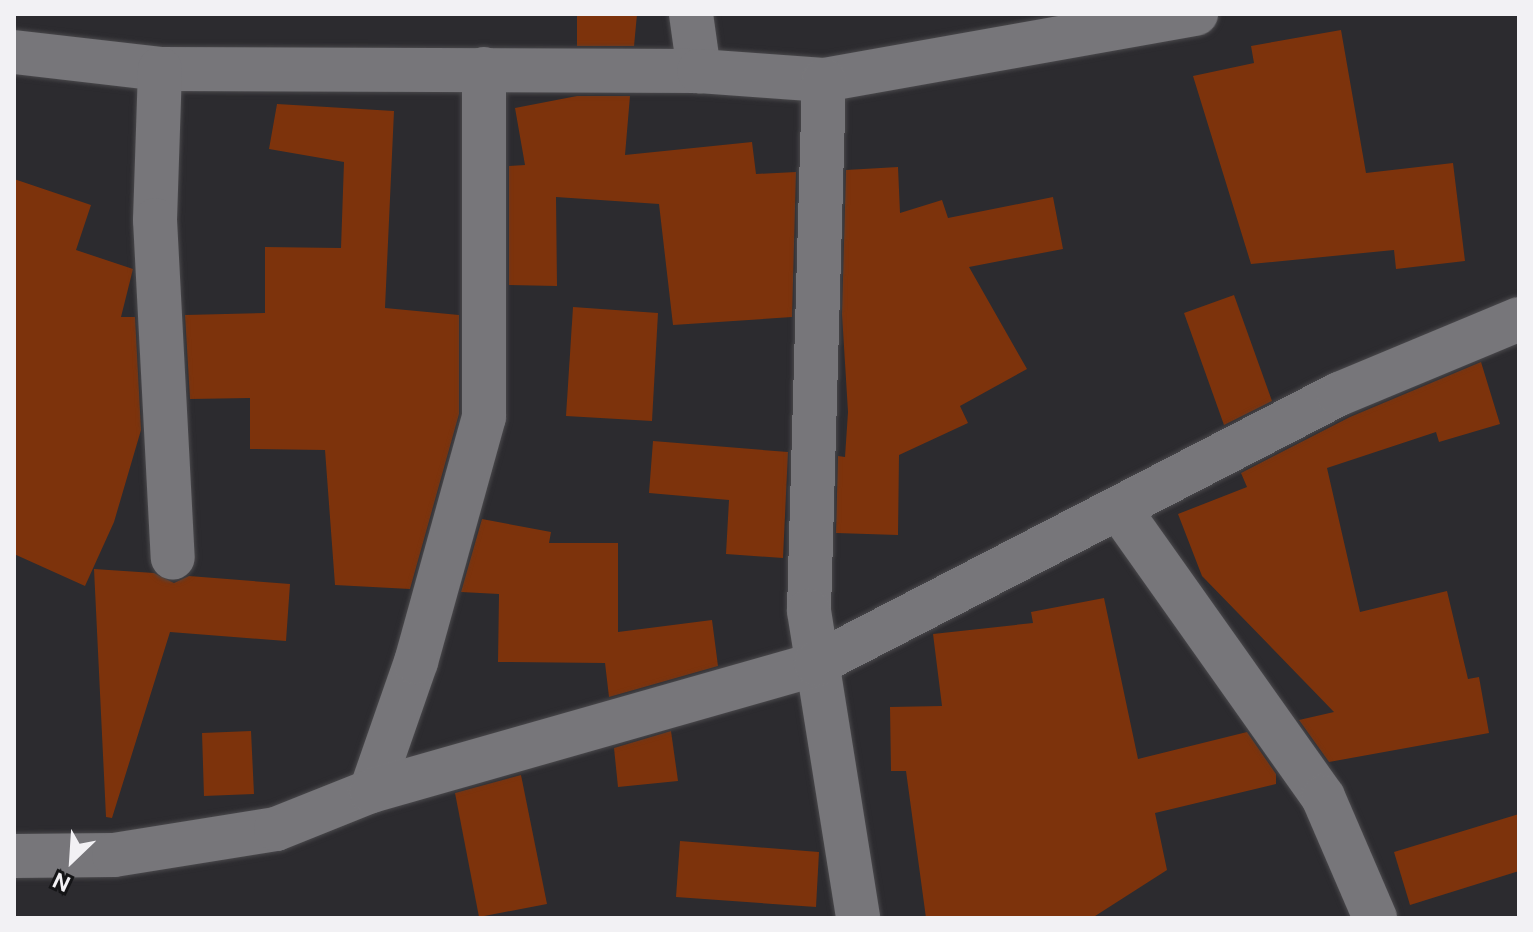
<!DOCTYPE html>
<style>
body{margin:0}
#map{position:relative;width:1533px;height:932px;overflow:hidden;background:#2c2b2f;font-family:"DM Sans",sans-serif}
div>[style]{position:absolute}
.building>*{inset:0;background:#7d330c}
.roads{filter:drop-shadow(0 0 2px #4a494c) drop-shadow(0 0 2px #4a494c)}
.street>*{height:44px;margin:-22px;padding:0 22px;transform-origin:22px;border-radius:22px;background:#77767a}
span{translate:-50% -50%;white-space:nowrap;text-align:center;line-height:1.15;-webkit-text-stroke:8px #141416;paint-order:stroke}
.frame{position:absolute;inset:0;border:16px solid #f2f1f4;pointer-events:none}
.north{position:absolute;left:32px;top:820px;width:80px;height:80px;-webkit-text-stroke:6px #141416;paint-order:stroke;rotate:205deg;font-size:22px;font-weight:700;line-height:32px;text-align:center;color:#f2f1f4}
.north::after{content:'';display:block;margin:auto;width:28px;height:36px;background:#f2f1f4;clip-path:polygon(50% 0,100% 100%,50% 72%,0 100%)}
</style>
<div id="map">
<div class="building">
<i style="clip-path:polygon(577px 14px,637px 14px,634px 46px,577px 46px)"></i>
<i style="clip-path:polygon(1341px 30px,1366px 173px,1453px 163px,1465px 261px,1396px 269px,1394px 250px,1251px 264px,1193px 76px,1254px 63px,1251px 46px)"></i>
<i style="clip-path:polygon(577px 96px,630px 96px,625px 155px,752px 142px,756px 174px,796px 172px,792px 317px,673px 325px,659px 204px,556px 197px,557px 286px,509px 285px,509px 166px,525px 165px,515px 108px)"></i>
<i style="clip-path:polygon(277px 104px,394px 111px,385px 308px,459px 315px,459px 414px,410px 589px,335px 585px,325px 450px,250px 449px,250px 398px,190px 399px,185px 315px,265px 313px,265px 247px,341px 248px,344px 162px,269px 149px)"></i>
<i style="clip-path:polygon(898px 167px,900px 213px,942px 200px,948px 218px,1053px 197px,1063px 249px,969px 267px,1027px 369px,960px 406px,968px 423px,899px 455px,898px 535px,836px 533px,838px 456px,845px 457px,848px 412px,842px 314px,846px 170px)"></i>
<i style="clip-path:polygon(14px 179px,91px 205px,76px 250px,133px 269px,121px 317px,135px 317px,141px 430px,114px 522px,85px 586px,14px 554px)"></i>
<i style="clip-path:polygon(1234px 295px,1272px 401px,1224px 425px,1184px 313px)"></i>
<i style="clip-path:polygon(573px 307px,658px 313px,652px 421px,566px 416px)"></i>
<i style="clip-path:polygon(1481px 362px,1500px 424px,1439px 442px,1436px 432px,1327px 468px,1360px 612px,1447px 591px,1468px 679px,1479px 677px,1489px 733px,1329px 762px,1299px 720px,1334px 712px,1202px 576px,1178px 514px,1247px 487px,1241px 473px,1350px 417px)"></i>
<i style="clip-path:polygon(653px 441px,788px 452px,783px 558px,726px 554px,729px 500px,649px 493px)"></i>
<i style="clip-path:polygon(482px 519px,551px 532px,549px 543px,618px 543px,618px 632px,712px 620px,718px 666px,609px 697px,605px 663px,498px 662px,499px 594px,461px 592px)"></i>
<i style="clip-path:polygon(94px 569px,154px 573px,174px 583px,189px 576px,290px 584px,286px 641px,170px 632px,112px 818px,106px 817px)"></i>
<i style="clip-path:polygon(1104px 598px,1138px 759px,1247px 732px,1276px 774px,1276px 784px,1155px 813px,1167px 870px,1092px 918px,926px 918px,906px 771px,891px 771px,890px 707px,942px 706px,933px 634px,1033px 623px,1031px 612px)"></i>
<i style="clip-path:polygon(251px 731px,254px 794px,204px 796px,202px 733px)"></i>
<i style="clip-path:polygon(671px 731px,678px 781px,618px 787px,614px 748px)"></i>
<i style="clip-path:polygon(521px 775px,547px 904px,479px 917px,455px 793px)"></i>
<i style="clip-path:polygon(1519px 814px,1519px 871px,1410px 905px,1394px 852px)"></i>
<i style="clip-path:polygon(680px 841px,819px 852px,816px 907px,676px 897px)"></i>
</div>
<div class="roads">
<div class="street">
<i style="left:691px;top:14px;width:58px;rotate:82deg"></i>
<i style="left:14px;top:52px;width:147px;rotate:6.6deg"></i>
<i style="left:160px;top:69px;width:539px;rotate:0.21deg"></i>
<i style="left:699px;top:71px;width:125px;rotate:4.1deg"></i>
<i style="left:824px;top:80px;width:378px;rotate:-10.1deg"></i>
<i style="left:160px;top:69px;width:151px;rotate:91.9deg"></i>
<i style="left:155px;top:220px;width:338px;rotate:87deg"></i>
<i style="left:824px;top:80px;width:531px;rotate:91.62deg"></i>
<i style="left:809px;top:611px;width:311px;rotate:80.9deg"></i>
<i style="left:1119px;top:509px;width:353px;rotate:54.7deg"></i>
<i style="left:1323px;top:797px;width:132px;rotate:66.7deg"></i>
<i style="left:371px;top:791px;width:137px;rotate:-70.8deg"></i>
<i style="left:416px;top:662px;width:254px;rotate:-74.5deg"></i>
<i style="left:484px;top:417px;width:348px;rotate:-90deg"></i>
<i style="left:14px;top:856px;width:100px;rotate:-0.6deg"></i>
<i style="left:114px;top:855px;width:164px;rotate:-9.1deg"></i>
<i style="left:276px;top:829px;width:102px;rotate:-21.8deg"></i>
<i style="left:371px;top:791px;width:463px;rotate:-15.9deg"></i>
<i style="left:816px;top:664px;width:589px;rotate:-27.31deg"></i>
<i style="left:1339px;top:394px;width:195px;rotate:-22.6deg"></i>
</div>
</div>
<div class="frame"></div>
<div class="north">N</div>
</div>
